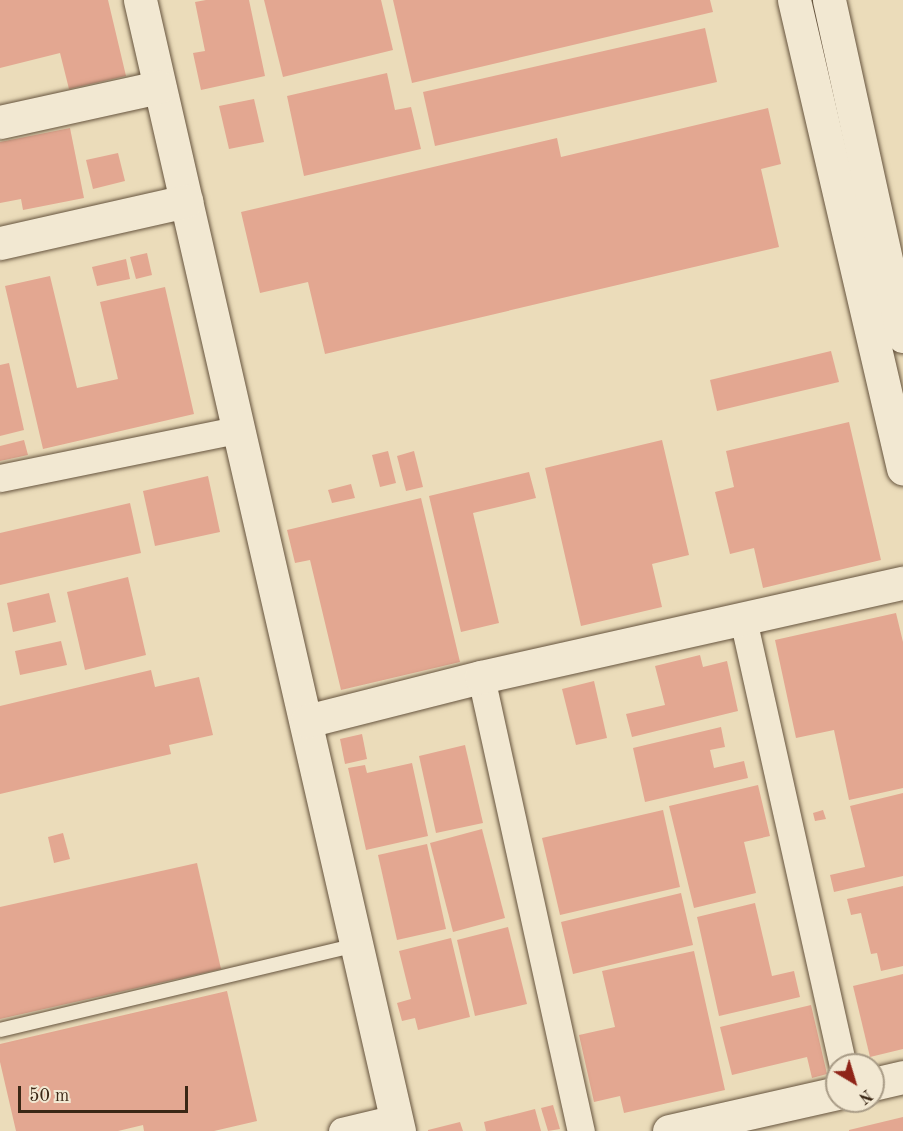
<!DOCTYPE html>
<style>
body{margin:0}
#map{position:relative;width:903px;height:1131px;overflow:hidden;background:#ebdcba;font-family:"Old Standard TT",serif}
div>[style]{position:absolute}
.building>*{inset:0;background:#e3a791}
.roads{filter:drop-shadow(0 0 2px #66543e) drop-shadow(0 0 2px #66543e)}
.service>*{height:14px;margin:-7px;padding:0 7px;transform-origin:7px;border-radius:7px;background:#f2e8d2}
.minor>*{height:27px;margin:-13.5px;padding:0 13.5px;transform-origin:13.5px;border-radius:13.5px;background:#f2e8d2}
.tertiary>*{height:33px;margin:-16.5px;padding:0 16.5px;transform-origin:16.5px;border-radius:16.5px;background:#f2e8d2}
span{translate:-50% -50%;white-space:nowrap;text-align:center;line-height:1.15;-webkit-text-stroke:4.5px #f2e8d2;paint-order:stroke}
.north{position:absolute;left:825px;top:1053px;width:60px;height:60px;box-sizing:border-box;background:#f2e8d2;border:2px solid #a89b86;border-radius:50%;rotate:142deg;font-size:16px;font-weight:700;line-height:24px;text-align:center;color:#3a2715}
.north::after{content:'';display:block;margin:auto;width:21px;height:27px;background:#8f2418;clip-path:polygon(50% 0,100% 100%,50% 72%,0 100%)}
.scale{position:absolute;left:18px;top:1086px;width:170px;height:27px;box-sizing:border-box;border:3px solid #3a2715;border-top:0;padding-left:8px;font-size:18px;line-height:21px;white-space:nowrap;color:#3a2715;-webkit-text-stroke:4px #f2e8d2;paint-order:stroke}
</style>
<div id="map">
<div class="building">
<i style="clip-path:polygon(0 0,108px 0,126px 76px,69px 89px,60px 53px,0 68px)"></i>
<i style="clip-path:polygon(206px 0,249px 0,265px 76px,201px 90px,193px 53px,205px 51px,195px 2px)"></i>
<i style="clip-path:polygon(264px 0,381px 0,393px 50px,283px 77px)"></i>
<i style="clip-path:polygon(393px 0,710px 0,713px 12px,412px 83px)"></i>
<i style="clip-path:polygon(705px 28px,717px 82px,435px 146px,423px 92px)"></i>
<i style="clip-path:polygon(387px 73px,395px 110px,411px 107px,421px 149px,304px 176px,287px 96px)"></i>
<i style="clip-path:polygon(254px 99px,264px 142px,229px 149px,219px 106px)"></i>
<i style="clip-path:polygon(768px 108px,781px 164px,761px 169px,779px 247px,325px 354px,308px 282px,260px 293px,241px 212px,557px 138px,561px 157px)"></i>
<i style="clip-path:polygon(70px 128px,84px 198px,23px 210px,21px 199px,0 203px,0 142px)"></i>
<i style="clip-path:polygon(118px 153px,125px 181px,93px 189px,86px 160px)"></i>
<i style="clip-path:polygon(147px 253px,152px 275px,136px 279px,130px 257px)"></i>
<i style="clip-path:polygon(126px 259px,130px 279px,97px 286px,92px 267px)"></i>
<i style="clip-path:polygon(50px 276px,77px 388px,118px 379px,100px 302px,165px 287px,194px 414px,43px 449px,5px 286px)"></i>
<i style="clip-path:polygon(831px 351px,839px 382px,717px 411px,710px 380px)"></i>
<i style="clip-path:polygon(9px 363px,24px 430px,0 436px,0 365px)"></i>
<i style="clip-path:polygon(849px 422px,881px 560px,763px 588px,754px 548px,730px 554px,715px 492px,734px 487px,726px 451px)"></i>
<i style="clip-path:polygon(24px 440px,28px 455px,0 461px,0 446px)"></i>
<i style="clip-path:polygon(662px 440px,689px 555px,652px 564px,662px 607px,581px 626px,545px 468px)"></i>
<i style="clip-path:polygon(388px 451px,396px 483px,380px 487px,372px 455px)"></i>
<i style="clip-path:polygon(414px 451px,423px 487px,406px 491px,397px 456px)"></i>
<i style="clip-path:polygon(529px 472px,536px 498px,473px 513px,499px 623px,461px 632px,429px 496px)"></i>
<i style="clip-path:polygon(208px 476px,220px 532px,155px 546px,143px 491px)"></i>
<i style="clip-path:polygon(351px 484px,355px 498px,332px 503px,328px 490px)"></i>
<i style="clip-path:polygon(421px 498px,460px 662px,341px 690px,310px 560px,295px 563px,287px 530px)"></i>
<i style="clip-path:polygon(130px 503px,141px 553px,0 585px,0 533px)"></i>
<i style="clip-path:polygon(128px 577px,146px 655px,85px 670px,67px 592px)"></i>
<i style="clip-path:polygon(49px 593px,56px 622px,13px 632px,7px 603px)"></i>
<i style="clip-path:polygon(896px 613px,903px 642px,903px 788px,849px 800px,834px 730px,796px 738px,775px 640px)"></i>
<i style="clip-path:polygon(61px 641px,67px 665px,20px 675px,15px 651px)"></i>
<i style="clip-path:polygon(700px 655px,703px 667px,727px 661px,738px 711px,632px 737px,626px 714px,665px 705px,655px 666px)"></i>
<i style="clip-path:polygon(151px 670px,155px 687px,199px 677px,213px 735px,169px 745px,171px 754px,0 794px,0 706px)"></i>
<i style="clip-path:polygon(594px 681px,607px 738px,576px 745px,562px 689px)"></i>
<i style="clip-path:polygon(721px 727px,725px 747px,710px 750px,714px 768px,744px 761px,748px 778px,645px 802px,633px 748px)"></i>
<i style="clip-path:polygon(362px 734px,367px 759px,345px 764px,340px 739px)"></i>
<i style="clip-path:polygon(465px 745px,483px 823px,436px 833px,419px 756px)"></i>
<i style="clip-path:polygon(412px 763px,428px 836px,366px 850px,348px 768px,365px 765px,367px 773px)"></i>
<i style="clip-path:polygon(758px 785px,770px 836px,744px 842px,756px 893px,694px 908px,669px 806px)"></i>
<i style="clip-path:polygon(903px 793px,903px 876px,834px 892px,830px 875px,865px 867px,850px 806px)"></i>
<i style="clip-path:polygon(663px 810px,680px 887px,560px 915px,542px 838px)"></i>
<i style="clip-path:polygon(823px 810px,826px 819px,815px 821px,813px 813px)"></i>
<i style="clip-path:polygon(482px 829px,505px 918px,453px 932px,430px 843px)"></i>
<i style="clip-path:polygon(63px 833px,70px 859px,54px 863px,48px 837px)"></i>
<i style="clip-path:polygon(427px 844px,446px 929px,397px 940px,378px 855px)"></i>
<i style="clip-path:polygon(197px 863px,221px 969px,0 1019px,0 907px)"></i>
<i style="clip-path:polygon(903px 886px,903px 966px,881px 971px,877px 953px,871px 954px,861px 913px,851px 915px,847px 899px)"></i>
<i style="clip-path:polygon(681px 893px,693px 945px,573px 974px,561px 922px)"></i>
<i style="clip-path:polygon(755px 903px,772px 976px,794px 971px,800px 997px,719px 1016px,697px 917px)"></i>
<i style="clip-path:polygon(508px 927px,527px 1004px,475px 1016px,457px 940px)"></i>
<i style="clip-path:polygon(451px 938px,470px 1017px,418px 1030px,415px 1018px,402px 1021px,397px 1003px,411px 999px,399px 951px)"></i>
<i style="clip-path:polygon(694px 951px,725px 1090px,624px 1113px,620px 1096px,594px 1102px,579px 1035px,615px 1027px,602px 971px)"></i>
<i style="clip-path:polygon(903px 974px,903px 1049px,870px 1057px,853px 986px)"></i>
<i style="clip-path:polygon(227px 991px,257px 1121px,214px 1131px,144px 1131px,143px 1125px,118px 1131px,16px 1131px,0 1062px,0 1044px)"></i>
<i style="clip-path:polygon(811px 1005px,827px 1074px,812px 1078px,807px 1057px,732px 1075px,720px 1027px)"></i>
<i style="clip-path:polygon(553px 1105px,560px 1129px,548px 1131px,541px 1108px)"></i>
<i style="clip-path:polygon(535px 1109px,541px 1131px,486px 1131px,484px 1122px)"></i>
<i style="clip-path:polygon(903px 1117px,903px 1131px,849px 1131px,849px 1130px)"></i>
<i style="clip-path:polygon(460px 1122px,463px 1131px,428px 1131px,428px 1130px)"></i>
</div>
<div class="roads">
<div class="service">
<i style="left:0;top:1030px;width:366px;rotate:-13.4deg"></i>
</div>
<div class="minor">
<i style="left:0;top:478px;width:245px;rotate:-11.5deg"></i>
<i style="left:743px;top:619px;width:457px;rotate:77.4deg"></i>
<i style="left:481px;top:677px;width:465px;rotate:77.6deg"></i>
<i style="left:342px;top:1131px;width:56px;rotate:-13.5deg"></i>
</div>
<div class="tertiary">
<i style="left:140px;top:0;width:1160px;rotate:77.1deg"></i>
<i style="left:794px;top:0;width:481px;rotate:76.9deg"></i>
<i style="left:829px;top:0;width:344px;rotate:77.6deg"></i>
<i style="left:0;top:122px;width:163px;rotate:-12.4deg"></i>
<i style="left:0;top:243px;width:191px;rotate:-12.7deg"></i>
<i style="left:307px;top:721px;width:179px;rotate:-14.2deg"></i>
<i style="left:481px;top:677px;width:432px;rotate:-12.6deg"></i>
<i style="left:873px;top:1084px;width:31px;rotate:-13deg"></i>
<i style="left:669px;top:1131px;width:172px;rotate:-12.7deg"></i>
</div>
</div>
<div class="north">N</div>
<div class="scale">50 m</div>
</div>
